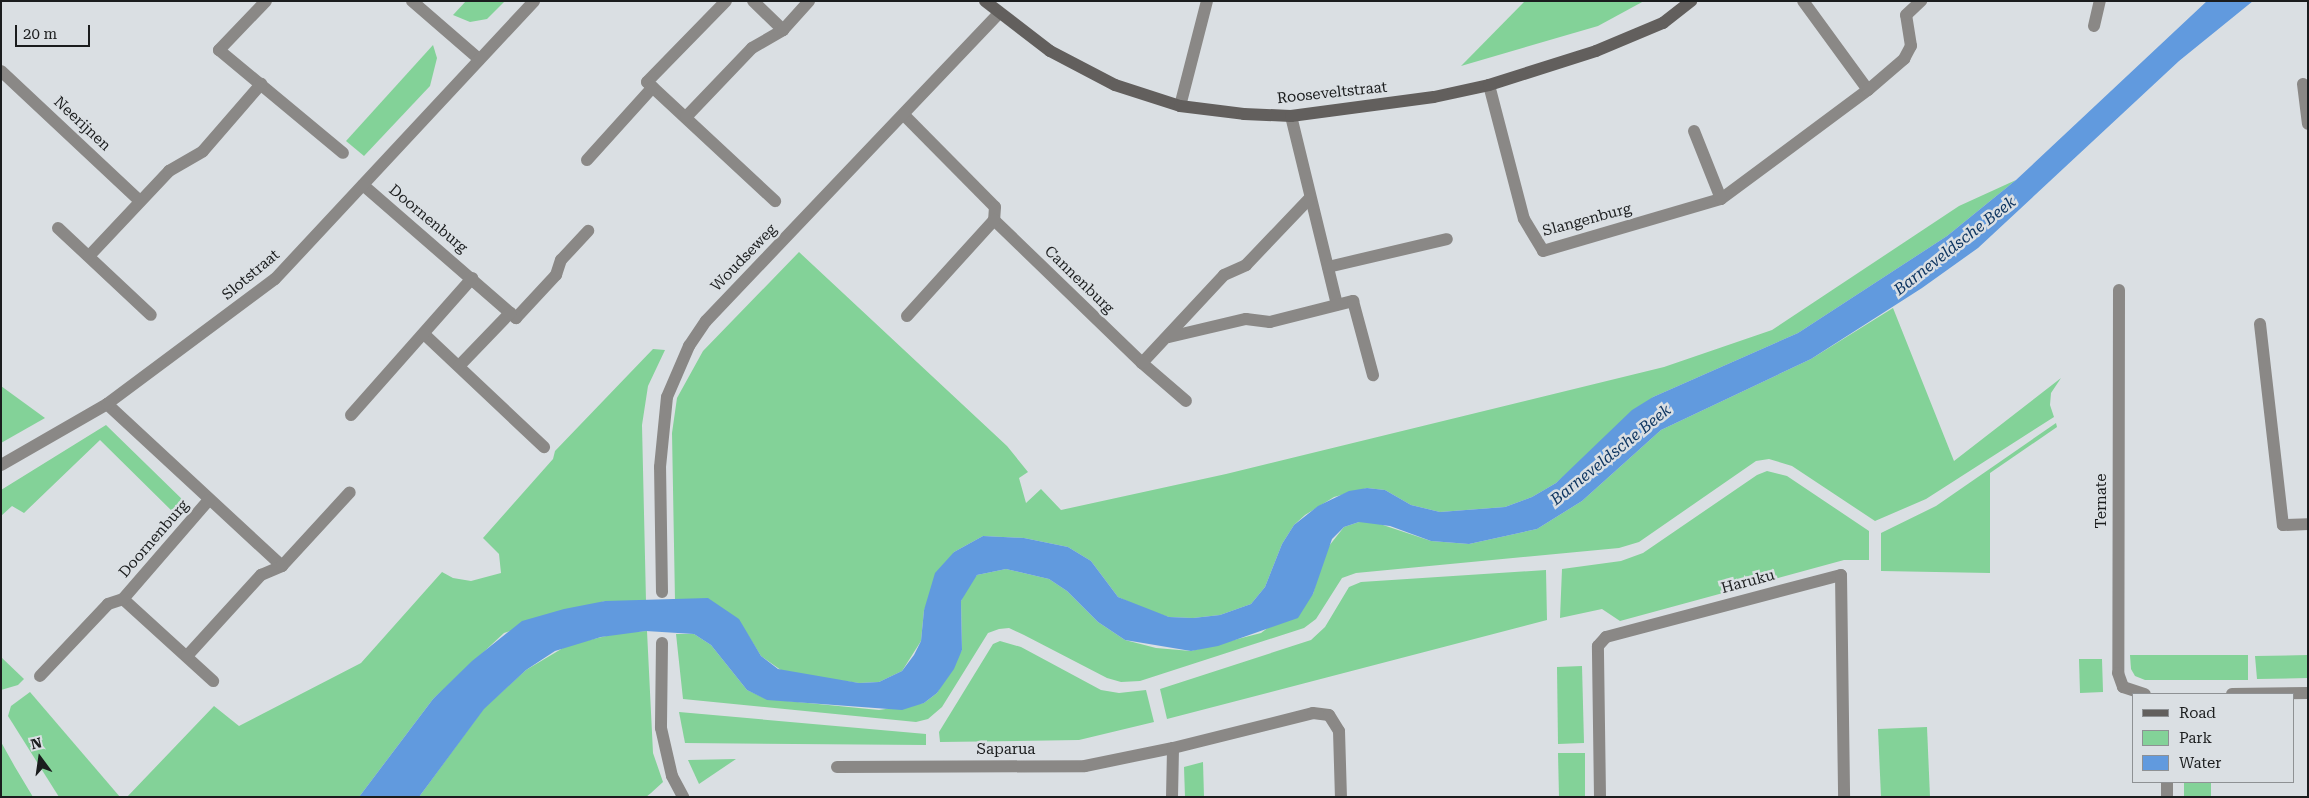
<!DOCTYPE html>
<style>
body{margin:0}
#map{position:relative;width:2309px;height:798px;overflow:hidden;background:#dadfe3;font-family:"Roboto Serif",serif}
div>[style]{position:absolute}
.green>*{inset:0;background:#83d298}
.water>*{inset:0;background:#619ade}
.street>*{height:12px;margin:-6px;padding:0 6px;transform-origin:6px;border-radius:6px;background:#8a8886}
.secondary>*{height:12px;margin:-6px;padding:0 6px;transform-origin:6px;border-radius:6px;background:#625f5d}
span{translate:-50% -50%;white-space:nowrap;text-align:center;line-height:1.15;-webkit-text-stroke:5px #dadfe3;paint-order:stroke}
.street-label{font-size:15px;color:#1b1d1e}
.water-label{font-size:16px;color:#0b335f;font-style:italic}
.frame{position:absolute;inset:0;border:2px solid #1b1d1e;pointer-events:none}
.legend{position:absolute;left:2132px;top:693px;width:162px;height:90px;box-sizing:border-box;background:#dadfe3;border:1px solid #8e9194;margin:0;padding:6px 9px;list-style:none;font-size:15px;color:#1b1d1e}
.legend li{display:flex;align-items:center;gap:10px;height:25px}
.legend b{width:25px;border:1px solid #8e9194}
.north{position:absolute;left:15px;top:733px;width:50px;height:50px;-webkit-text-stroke:4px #dadfe3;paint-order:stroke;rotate:346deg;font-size:14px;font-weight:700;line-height:20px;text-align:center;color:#1b1d1e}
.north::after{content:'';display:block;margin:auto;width:18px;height:22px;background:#1b1d1e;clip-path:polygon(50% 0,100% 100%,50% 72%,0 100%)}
.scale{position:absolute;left:15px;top:25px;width:75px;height:22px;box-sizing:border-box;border:2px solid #1b1d1e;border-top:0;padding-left:6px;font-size:15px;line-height:18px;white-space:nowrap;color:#1b1d1e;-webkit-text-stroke:4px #dadfe3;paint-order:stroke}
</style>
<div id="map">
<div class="green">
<i style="clip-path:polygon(466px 1px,505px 1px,487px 19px,470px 22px,453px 15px)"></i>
<i style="clip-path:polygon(1525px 1px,1644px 1px,1598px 26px,1461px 66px)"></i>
<i style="clip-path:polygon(433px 45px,437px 58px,430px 86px,364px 156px,346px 141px)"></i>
<i style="clip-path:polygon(2016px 180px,1947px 236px,1798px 333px,1653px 397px,1556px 483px,1532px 497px,1505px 507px,1440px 512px,1411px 505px,1385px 490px,1367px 488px,1334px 497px,1305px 515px,1294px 525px,1282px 544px,1265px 587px,1251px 604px,1220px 615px,1193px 618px,1169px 617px,1149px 611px,1118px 597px,1091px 561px,1068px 547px,1024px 538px,983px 536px,954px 552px,924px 610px,921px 641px,902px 671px,879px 682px,859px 683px,785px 673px,761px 656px,746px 632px,675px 601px,672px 433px,677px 398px,703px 351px,799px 252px,1007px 446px,1028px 472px,1019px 478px,1026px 503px,1041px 489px,1061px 510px,1226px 474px,1664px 367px,1772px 330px,1959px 206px)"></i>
<i style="clip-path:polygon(1893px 308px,1954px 461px,2061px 378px,2051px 393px,2050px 405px,2054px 417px,1926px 499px,1875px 521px,1792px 466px,1769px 459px,1756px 461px,1639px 542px,1619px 548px,1356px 573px,1342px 578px,1316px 619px,1304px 628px,1140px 681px,1121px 682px,1107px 678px,1024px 635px,1009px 628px,999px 629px,988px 633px,942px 707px,928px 719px,916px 722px,683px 699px,676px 634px,694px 634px,711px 645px,747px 690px,767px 699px,879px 710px,924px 703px,937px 693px,962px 650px,961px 601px,969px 583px,977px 575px,1006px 569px,1049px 579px,1067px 591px,1098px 622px,1125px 640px,1156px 648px,1191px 651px,1261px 633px,1313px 594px,1325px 551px,1344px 527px,1359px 522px,1374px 522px,1431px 541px,1469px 544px,1537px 529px,1582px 501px,1661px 430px,1811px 359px)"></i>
<i style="clip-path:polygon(653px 349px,665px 350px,648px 386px,642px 425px,646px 601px,605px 601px,504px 633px,433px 699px,359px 797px,127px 797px,214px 706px,239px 726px,361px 663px,442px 572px,453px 578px,471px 581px,501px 573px,499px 554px,483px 538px,553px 459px,555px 451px)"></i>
<i style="clip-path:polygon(1px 386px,45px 418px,1px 443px)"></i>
<i style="clip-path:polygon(2056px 423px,2057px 427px,1990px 473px,1990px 573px,1881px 571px,1881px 533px,1936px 506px)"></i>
<i style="clip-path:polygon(106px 425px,188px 505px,177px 516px,100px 440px,24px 513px,12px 506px,1px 516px,1px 490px)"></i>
<i style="clip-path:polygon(1767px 471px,1787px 476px,1869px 531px,1869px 560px,1844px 560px,1620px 621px,1602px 609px,1560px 618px,1562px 569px,1621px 561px,1643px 553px,1757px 475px)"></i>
<i style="clip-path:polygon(1546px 570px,1547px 620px,1167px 719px,1160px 689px,1311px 640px,1325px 627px,1349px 587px,1361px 582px)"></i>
<i style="clip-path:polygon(647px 631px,653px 753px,663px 782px,651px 793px,646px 797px,419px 797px,484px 708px,526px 670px,568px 645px,619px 633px)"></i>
<i style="clip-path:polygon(1000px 641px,1021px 647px,1101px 690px,1119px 693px,1146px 690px,1154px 722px,1079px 740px,940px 742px,939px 732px,993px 644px)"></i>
<i style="clip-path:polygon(2130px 655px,2248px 655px,2248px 680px,2145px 680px,2135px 676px,2131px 669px)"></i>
<i style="clip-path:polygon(2308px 655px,2308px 678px,2257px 679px,2255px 656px)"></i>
<i style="clip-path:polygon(1px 657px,24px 679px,18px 685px,1px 690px)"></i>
<i style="clip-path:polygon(2079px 659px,2102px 659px,2103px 692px,2080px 693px)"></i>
<i style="clip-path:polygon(1582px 666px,1584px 743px,1558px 744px,1557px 667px)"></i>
<i style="clip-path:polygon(30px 692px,120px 797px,59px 797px,8px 716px,11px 706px)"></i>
<i style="clip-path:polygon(679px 712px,926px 734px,926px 745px,685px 743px)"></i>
<i style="clip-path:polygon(1927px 727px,1930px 797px,1881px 797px,1878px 729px)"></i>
<i style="clip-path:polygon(1px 742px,15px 767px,33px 797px,1px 797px)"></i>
<i style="clip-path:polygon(1558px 753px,1585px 753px,1585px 797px,1559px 797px)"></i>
<i style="clip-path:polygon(736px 759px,699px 784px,688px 760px)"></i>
<i style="clip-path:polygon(1203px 762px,1204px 797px,1185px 797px,1184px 767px)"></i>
<i style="clip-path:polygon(2184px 782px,2211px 782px,2211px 797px,2184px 797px)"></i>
</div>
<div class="water">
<i style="clip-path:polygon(2207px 1px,2253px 1px,2179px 61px,1978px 248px,1922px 288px,1811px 359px,1661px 430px,1582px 501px,1537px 529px,1469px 544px,1431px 541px,1390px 526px,1359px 522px,1344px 527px,1332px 539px,1313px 594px,1298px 618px,1218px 646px,1191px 651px,1125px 640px,1098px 622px,1067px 591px,1049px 579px,1006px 569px,977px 575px,961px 601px,962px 650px,954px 669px,937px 693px,924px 703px,902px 710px,767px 700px,747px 690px,711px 645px,694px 634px,646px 631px,601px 637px,555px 651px,526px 670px,484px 709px,419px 797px,359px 797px,433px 699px,472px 661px,522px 621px,564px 609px,605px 601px,708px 598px,739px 619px,761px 656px,778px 669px,859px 683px,879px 682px,902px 671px,914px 655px,921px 641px,924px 610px,935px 573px,954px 552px,983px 536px,1024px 538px,1068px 547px,1091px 561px,1118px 597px,1169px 617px,1193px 618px,1220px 615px,1251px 604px,1265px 587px,1282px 544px,1294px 525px,1318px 506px,1349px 491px,1367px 488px,1385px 490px,1411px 505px,1440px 512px,1505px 507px,1532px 497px,1556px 483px,1632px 410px,1653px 397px,1798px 333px,1947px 236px,2016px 180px)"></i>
</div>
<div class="street">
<i style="left:266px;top:1px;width:68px;rotate:133.8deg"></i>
<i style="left:219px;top:50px;width:161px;rotate:39.7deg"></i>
<i style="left:412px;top:1px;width:89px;rotate:40.9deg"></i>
<i style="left:726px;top:1px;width:113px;rotate:134.3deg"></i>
<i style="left:647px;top:82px;width:175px;rotate:42.9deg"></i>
<i style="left:753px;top:1px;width:42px;rotate:44deg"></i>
<i style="left:2094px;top:26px;width:26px;rotate:-77deg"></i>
<i style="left:1px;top:71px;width:190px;rotate:43.1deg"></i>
<i style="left:2303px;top:84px;width:40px;rotate:82.9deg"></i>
<i style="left:1489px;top:85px;width:138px;rotate:75.4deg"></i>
<i style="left:1524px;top:219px;width:37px;rotate:59deg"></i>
<i style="left:1543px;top:251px;width:185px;rotate:-16.3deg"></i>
<i style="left:1721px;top:199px;width:183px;rotate:-36.6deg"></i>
<i style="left:1868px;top:90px;width:110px;rotate:-126.1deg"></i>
<i style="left:1868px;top:90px;width:48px;rotate:-40.7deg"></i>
<i style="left:1904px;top:59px;width:15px;rotate:-62deg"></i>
<i style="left:1911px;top:46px;width:31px;rotate:-99deg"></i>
<i style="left:1906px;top:15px;width:21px;rotate:-43deg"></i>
<i style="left:1180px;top:106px;width:108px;rotate:-75.6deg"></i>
<i style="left:904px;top:115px;width:129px;rotate:45.3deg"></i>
<i style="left:995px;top:207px;width:13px;rotate:94deg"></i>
<i style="left:994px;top:220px;width:206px;rotate:44deg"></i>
<i style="left:1142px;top:363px;width:58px;rotate:40.8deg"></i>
<i style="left:1291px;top:116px;width:194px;rotate:76.3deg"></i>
<i style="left:686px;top:117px;width:95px;rotate:-46.3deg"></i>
<i style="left:752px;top:48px;width:36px;rotate:-30deg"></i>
<i style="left:783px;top:30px;width:39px;rotate:-48deg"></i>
<i style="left:1694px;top:131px;width:73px;rotate:68.3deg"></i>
<i style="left:587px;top:160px;width:98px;rotate:-47.9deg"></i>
<i style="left:363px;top:185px;width:203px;rotate:41deg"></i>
<i style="left:516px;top:318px;width:59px;rotate:-47.1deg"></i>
<i style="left:556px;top:275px;width:16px;rotate:-72deg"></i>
<i style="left:561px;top:260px;width:40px;rotate:-47deg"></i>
<i style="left:58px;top:228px;width:127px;rotate:43.1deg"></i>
<i style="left:89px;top:256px;width:117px;rotate:-46.7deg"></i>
<i style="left:169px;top:171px;width:39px;rotate:-30deg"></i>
<i style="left:203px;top:151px;width:89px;rotate:-49.1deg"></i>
<i style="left:1328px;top:267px;width:122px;rotate:-13.2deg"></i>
<i style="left:2119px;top:290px;width:383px;rotate:90.1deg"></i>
<i style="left:2118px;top:673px;width:15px;rotate:70deg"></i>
<i style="left:2123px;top:687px;width:23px;rotate:18deg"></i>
<i style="left:907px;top:316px;width:130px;rotate:-47.8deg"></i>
<i style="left:2260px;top:324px;width:202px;rotate:83.5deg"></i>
<i style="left:2283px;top:525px;width:25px;rotate:-2deg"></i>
<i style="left:424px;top:334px;width:165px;rotate:43.3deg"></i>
<i style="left:1169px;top:337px;width:79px;rotate:-13.2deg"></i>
<i style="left:1246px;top:319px;width:24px;rotate:7deg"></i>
<i style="left:1270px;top:322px;width:86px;rotate:-14.2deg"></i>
<i style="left:1353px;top:301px;width:77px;rotate:74.9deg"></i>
<i style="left:1142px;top:363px;width:120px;rotate:-47deg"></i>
<i style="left:1224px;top:275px;width:24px;rotate:-24deg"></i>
<i style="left:1246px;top:265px;width:91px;rotate:-46.3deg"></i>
<i style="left:459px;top:366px;width:74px;rotate:-46.1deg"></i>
<i style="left:107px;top:404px;width:238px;rotate:42.8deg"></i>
<i style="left:351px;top:415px;width:183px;rotate:-48.5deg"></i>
<i style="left:1px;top:465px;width:122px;rotate:-29.9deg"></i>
<i style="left:107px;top:404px;width:209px;rotate:-36.7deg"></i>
<i style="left:275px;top:279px;width:380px;rotate:-47deg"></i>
<i style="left:662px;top:592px;width:125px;rotate:-90.9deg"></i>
<i style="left:660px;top:467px;width:70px;rotate:-84.3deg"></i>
<i style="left:667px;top:397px;width:56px;rotate:-66.7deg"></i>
<i style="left:689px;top:346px;width:30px;rotate:-56deg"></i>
<i style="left:706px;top:321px;width:424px;rotate:-46.4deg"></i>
<i style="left:123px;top:599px;width:122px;rotate:42.3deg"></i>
<i style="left:662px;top:643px;width:85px;rotate:90.7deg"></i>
<i style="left:661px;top:728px;width:49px;rotate:77.1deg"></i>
<i style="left:672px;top:776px;width:24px;rotate:62deg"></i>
<i style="left:187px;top:656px;width:110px;rotate:-47.6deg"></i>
<i style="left:261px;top:575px;width:23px;rotate:-23deg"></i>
<i style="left:282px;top:566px;width:100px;rotate:-47.4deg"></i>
<i style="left:40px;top:676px;width:99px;rotate:-46.6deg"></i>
<i style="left:108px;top:604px;width:16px;rotate:-18deg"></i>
<i style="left:123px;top:599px;width:130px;rotate:-49.1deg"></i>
<i style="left:2232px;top:694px;width:76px;rotate:-0.8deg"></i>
<i style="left:837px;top:767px;width:248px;rotate:-0.2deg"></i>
<i style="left:1085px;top:766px;width:90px;rotate:-11.6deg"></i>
<i style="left:2167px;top:782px;width:15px;rotate:90deg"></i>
<i style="left:1172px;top:797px;width:49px;rotate:-88.8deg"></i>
<i style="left:1173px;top:748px;width:144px;rotate:-14deg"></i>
<i style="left:1313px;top:713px;width:16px;rotate:7deg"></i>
<i style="left:1329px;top:715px;width:19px;rotate:58deg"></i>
<i style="left:1339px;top:731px;width:66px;rotate:88.3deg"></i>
<i style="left:1600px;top:797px;width:151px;rotate:-90.8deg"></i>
<i style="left:1598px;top:646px;width:12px;rotate:-48deg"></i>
<i style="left:1606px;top:637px;width:243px;rotate:-14.8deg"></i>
<i style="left:1841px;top:575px;width:222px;rotate:89.2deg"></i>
</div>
<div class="secondary">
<i style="left:985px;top:1px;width:82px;rotate:37.6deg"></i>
<i style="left:1050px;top:51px;width:73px;rotate:27.6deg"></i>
<i style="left:1115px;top:85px;width:68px;rotate:17.9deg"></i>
<i style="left:1180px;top:106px;width:64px;rotate:7.1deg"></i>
<i style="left:1244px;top:114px;width:47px;rotate:2.4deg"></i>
<i style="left:1291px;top:116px;width:144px;rotate:-7.6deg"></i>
<i style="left:1434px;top:97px;width:56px;rotate:-12.3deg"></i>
<i style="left:1489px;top:85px;width:112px;rotate:-17.6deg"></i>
<i style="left:1596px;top:51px;width:73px;rotate:-22.7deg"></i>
<i style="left:1663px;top:23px;width:36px;rotate:-38deg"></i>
</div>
<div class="street-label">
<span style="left:1332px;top:93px;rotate:-6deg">Rooseveltstraat</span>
<span style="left:82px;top:124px;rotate:43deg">Neerijnen</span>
<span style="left:428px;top:219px;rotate:40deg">Doornenburg</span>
<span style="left:1587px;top:220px;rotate:-15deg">Slangenburg</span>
<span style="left:744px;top:258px;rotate:-46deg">Woudseweg</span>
<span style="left:251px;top:275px;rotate:-40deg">Slotstraat</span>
<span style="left:1079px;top:280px;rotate:44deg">Cannenburg</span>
<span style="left:2102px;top:501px;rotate:-90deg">Ternate</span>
<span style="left:154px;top:539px;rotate:-49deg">Doornenburg</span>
<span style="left:1748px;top:582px;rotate:-15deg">Haruku</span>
<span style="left:1006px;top:750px">Saparua</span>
</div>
<div class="water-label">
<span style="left:1955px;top:246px;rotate:-38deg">Barneveldsche Beek</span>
<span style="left:1611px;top:455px;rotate:-39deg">Barneveldsche Beek</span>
</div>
<div class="frame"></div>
<ul class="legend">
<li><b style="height:6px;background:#625f5d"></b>Road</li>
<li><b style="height:14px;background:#83d298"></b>Park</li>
<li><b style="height:14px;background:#619ade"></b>Water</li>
</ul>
<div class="north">N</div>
<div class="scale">20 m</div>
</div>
